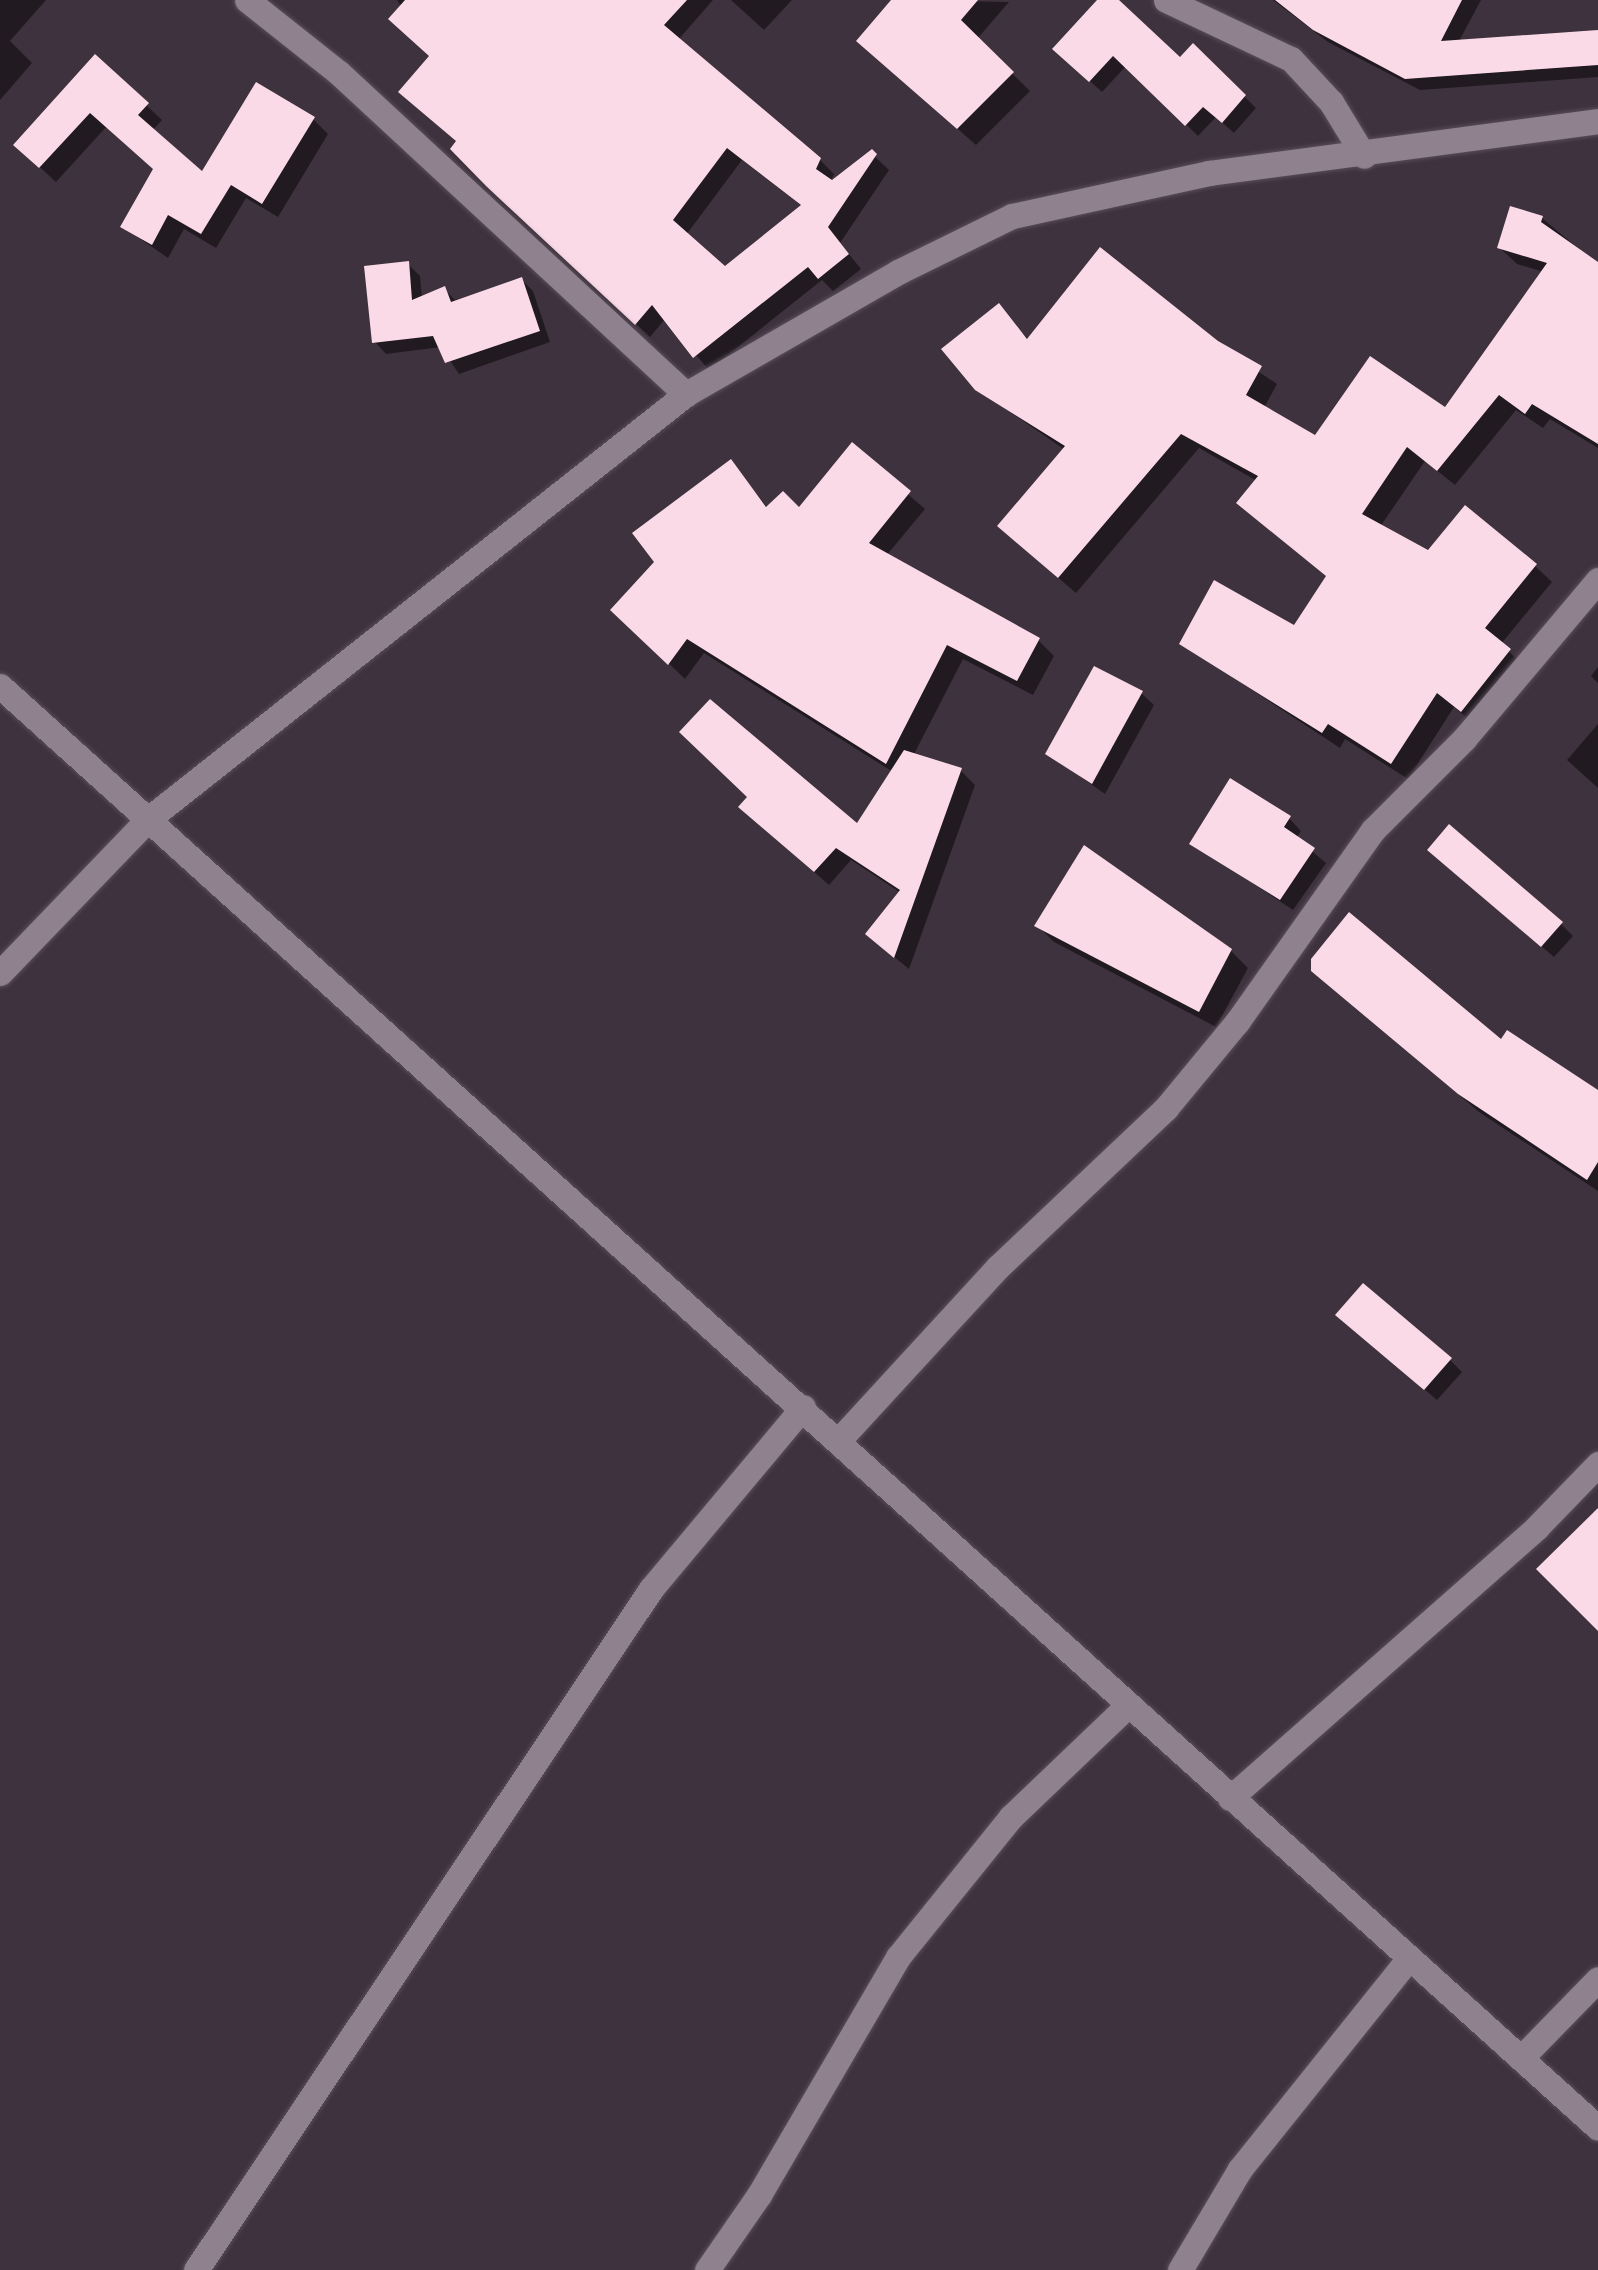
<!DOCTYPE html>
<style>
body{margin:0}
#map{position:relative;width:1598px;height:2270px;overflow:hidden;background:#3e323e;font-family:"PT Sans",sans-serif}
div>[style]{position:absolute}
.shadow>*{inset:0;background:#0007}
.building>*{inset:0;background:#fbdae7}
.roads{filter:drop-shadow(0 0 2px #594e58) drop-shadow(0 0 2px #594e58)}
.minor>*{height:25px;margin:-12.5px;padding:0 12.5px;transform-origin:12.5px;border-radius:12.5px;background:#90818f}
.tertiary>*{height:25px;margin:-12.5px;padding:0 12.5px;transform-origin:12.5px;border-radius:12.5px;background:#90818f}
span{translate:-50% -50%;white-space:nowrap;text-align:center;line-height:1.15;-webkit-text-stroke:10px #3e323e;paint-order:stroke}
</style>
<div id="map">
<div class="shadow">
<i style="clip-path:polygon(0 0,46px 0,10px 41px,32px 63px,0 100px)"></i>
<i style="clip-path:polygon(evenodd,397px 0,713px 0,678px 40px,820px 160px,834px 174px,827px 188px,871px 153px,889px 170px,840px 243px,861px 269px,833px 291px,822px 280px,709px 370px,665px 319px,650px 337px,503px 200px,459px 142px,432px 56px,397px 0,742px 160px,803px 207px,725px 269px,686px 235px,742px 160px)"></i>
<i style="clip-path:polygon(731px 0,792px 0,764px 30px)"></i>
<i style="clip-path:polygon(895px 0,1009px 2px,977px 39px,1030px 91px,976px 145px,877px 58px)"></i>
<i style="clip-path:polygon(1101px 0,1115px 0,1180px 60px,1193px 46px,1256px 108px,1234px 133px,1216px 117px,1198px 136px,1126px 66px,1102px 92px,1067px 60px)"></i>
<i style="clip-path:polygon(1273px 0,1481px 0,1458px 43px,1598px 32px,1598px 77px,1420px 90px,1328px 42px)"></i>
<i style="clip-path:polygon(95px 57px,162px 120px,152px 131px,202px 175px,313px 119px,328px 134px,278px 217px,246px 198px,216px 248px,184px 229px,168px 258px,123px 227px,155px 169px,107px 126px,56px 182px,31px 159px)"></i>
<i style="clip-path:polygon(1542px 218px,1598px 265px,1598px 448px,1550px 419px,1543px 428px,1516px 410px,1455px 485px,1425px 461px,1380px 527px,1428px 554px,1535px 566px,1552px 582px,1501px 644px,1525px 667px,1478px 727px,1454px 707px,1408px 779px,1345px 739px,1340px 748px,1182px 644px,1295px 628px,1328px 577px,1257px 481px,1199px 448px,1076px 593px,1017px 542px,1065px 450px,977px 389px,998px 306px,1029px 340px,1216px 343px,1277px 384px,1264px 408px,1316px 438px,1446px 410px,1544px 272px,1517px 264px,1500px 248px)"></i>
<i style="clip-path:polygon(408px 264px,420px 276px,422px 298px,444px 289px,455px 300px,522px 280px,533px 291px,550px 342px,459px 374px,441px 347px,386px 354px,375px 342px)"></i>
<i style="clip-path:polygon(852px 446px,925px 509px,886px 556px,1038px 640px,1054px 656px,1033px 695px,963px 659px,913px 756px,960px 770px,975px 785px,909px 969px,882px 947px,901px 893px,851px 860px,829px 885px,756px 821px,858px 827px,893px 772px,704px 653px,685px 679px,613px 610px,658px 563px,730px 462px,769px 509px,799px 511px)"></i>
<i style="clip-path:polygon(1598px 667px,1598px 683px,1591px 676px)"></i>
<i style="clip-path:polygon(1141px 693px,1154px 705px,1105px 794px,1048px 754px)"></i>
<i style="clip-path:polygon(1598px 724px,1598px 788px,1567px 760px)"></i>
<i style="clip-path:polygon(1289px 818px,1301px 831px,1296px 838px,1326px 863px,1293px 910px,1192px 843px)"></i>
<i style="clip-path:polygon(1442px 862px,1561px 924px,1573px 936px,1554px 957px)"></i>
<i style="clip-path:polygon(1037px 925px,1231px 951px,1248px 968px,1216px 1027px,1054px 942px)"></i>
<i style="clip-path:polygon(1313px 970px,1502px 1042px,1598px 1093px,1598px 1191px,1479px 1112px)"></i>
<i style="clip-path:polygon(1351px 1327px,1450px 1360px,1462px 1372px,1437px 1400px)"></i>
</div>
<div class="building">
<i style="clip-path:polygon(evenodd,405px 0,687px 0,664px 25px,821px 158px,816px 169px,832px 180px,872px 149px,877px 154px,828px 227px,849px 254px,818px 279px,808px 267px,693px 358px,652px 305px,635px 325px,486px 186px,450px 149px,456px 141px,398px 92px,429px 56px,388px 19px,405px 0,727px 148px,801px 205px,725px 266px,673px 220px,727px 148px)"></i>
<i style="clip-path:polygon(891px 0,978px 0,961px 20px,1014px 72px,957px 129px,856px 41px)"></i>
<i style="clip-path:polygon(1097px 0,1119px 0,1180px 57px,1193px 43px,1246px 95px,1222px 123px,1203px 107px,1185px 126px,1113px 56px,1089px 82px,1052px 49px)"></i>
<i style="clip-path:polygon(1275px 0,1462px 0,1441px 41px,1598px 30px,1598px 65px,1405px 79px,1313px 30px)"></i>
<i style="clip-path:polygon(95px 54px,149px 103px,138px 115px,202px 171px,256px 82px,315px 117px,262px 204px,231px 185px,201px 234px,168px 215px,152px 245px,120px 227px,153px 169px,90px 113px,39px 168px,13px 145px)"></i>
<i style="clip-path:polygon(1510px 206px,1543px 216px,1541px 222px,1598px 262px,1598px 444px,1532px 404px,1525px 414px,1499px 395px,1437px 471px,1407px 447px,1362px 514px,1428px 550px,1465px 505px,1537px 564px,1485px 628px,1511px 649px,1461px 712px,1437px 693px,1391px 764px,1328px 724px,1322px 733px,1179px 644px,1214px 580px,1294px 625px,1326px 576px,1236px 503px,1258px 476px,1181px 434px,1058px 578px,997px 526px,1065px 446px,975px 390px,941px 349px,999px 303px,1027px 339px,1100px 247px,1218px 341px,1262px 366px,1246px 395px,1315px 435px,1370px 356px,1445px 407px,1547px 263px,1497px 248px)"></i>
<i style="clip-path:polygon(409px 261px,412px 300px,445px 286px,451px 302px,522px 277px,540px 331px,445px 363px,433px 336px,372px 343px,364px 266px)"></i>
<i style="clip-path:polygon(852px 442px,911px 491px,869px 543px,1040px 638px,1017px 681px,947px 645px,886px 764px,687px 639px,668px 665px,610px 610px,654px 562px,632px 533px,731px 459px,766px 507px,783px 491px,799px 507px)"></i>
<i style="clip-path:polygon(1094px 666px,1143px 691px,1092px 784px,1045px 754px)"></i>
<i style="clip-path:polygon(710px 699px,857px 823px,904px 750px,962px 768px,894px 958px,865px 934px,900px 890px,836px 848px,814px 872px,738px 807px,747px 797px,679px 732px)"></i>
<i style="clip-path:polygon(1230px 778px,1291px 816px,1284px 827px,1315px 848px,1280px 900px,1189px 844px)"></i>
<i style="clip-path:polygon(1449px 824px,1563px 922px,1541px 947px,1427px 850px)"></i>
<i style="clip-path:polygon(1084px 845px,1232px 949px,1199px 1012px,1034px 926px)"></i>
<i style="clip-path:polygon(1349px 912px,1501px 1039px,1507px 1030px,1598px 1090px,1598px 1162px,1587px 1180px,1458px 1094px,1311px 971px,1311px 959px)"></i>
<i style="clip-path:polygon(1363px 1283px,1452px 1358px,1424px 1390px,1335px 1315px)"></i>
<i style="clip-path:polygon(1598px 1508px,1598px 1631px,1536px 1569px)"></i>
</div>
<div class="roads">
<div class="minor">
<i style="left:247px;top:0;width:117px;rotate:38.4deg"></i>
<i style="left:339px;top:73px;width:473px;rotate:42.8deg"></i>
<i style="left:1166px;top:0;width:138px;rotate:25.3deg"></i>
<i style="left:1291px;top:59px;width:59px;rotate:47.1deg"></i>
<i style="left:1331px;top:102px;width:63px;rotate:58.6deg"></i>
<i style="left:0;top:973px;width:212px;rotate:-46.1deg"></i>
<i style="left:838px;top:1441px;width:236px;rotate:-47.4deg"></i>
<i style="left:998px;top:1267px;width:231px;rotate:-43.4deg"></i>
<i style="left:1166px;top:1108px;width:112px;rotate:-50.5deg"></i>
<i style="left:1237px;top:1022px;width:235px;rotate:-54.7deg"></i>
<i style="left:1373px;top:830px;width:129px;rotate:-45deg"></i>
<i style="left:1464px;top:739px;width:208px;rotate:-49.9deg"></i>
<i style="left:1230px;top:1798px;width:409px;rotate:-41.4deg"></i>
<i style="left:1537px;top:1527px;width:88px;rotate:-45.9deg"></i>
<i style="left:1521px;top:2058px;width:110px;rotate:-45.7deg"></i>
<i style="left:196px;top:2270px;width:819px;rotate:-56.25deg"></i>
<i style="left:651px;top:1589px;width:237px;rotate:-50.1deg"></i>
<i style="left:707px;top:2270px;width:91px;rotate:-55.3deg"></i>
<i style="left:759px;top:2195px;width:276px;rotate:-59.7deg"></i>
<i style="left:898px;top:1957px;width:180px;rotate:-51.1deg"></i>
<i style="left:1011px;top:1817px;width:161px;rotate:-43.7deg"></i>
<i style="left:1180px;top:2270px;width:117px;rotate:-59.3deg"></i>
<i style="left:1240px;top:2169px;width:270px;rotate:-51.3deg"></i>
</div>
<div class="tertiary">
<i style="left:0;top:686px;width:2152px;rotate:42.06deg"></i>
<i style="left:147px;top:820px;width:687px;rotate:-38.32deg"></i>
<i style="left:686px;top:394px;width:245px;rotate:-29.9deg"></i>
<i style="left:898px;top:272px;width:127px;rotate:-26.2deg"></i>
<i style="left:1012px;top:216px;width:202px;rotate:-12.3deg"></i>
<i style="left:1209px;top:173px;width:392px;rotate:-7.6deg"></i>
</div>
</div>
</div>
